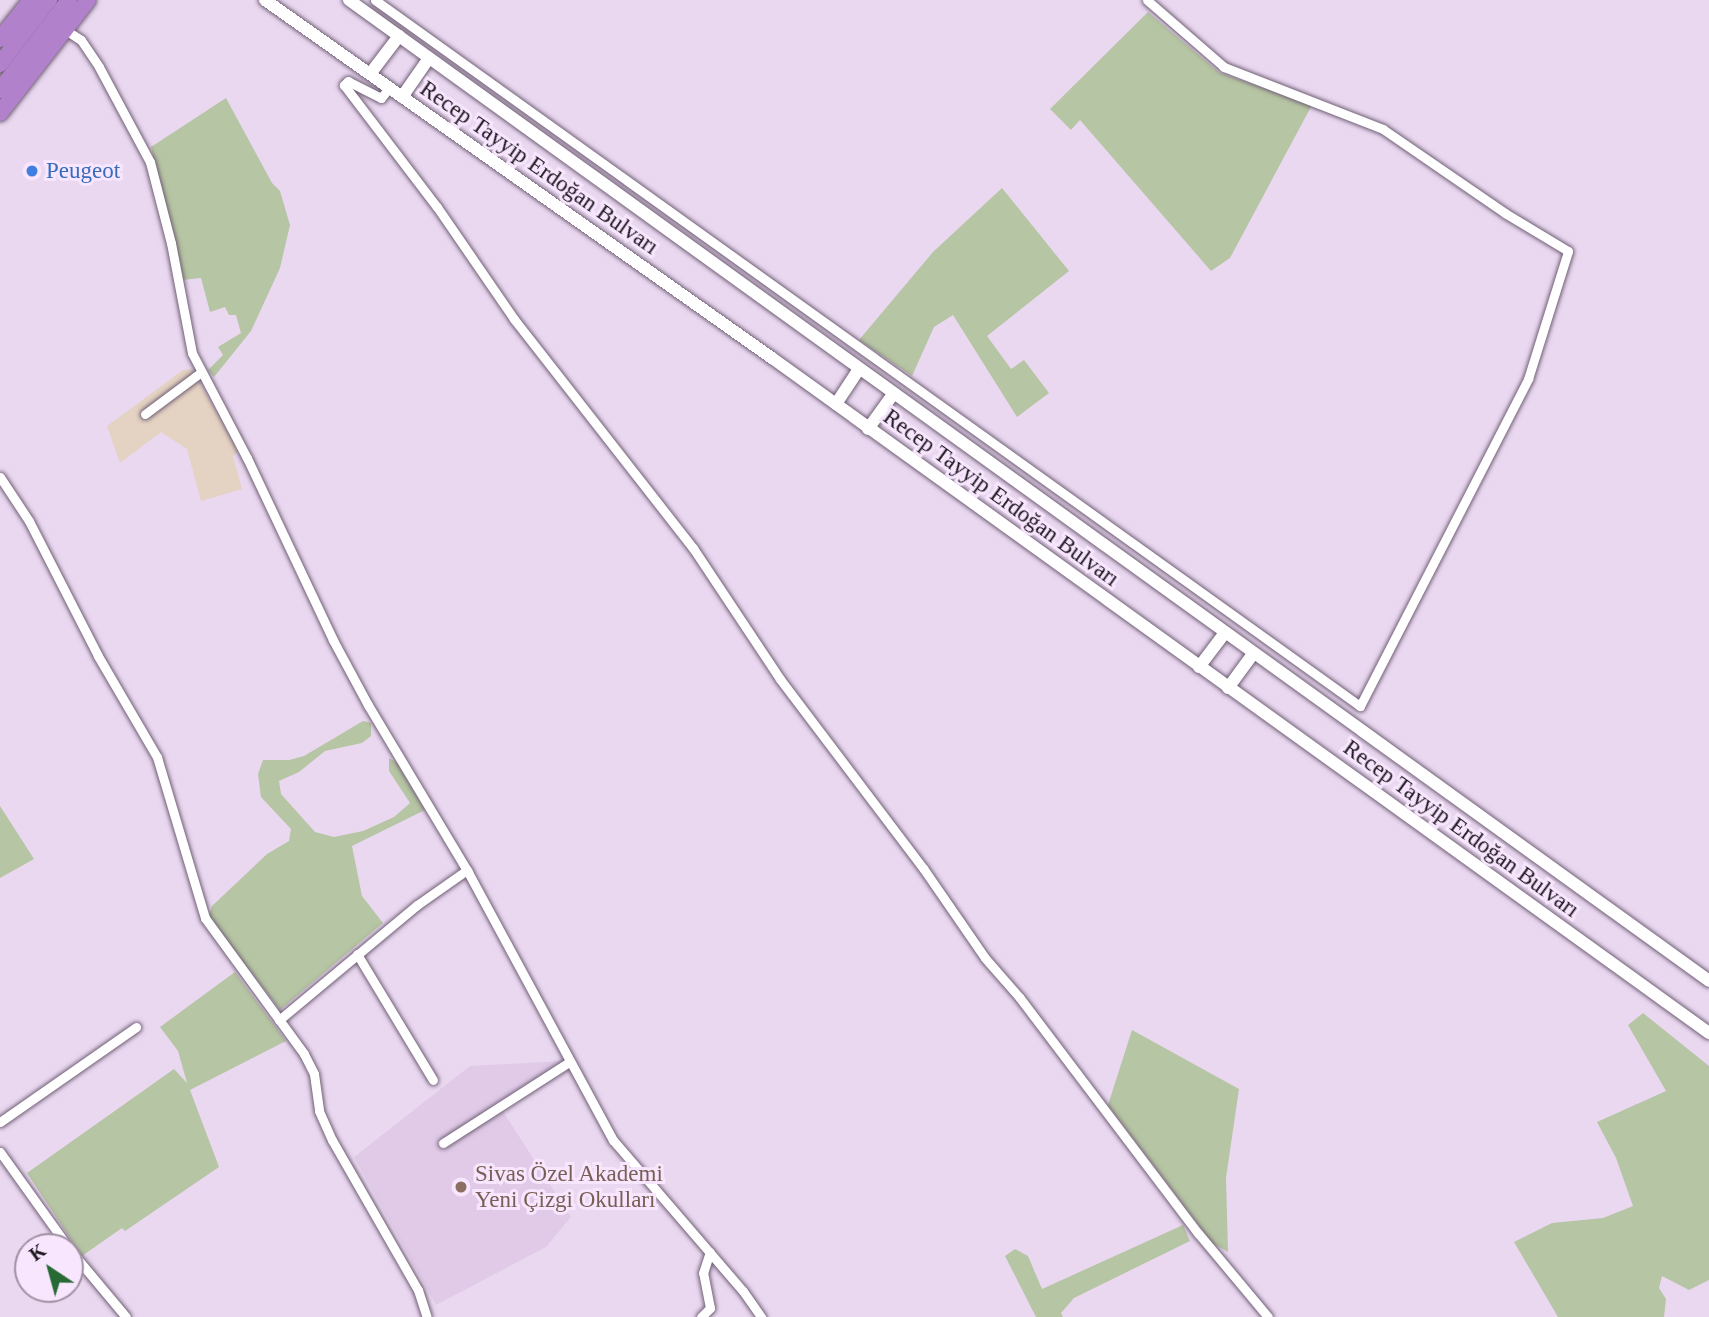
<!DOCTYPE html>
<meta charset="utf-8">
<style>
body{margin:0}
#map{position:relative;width:1709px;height:1317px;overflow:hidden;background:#ead8f1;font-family:"Times New Roman",serif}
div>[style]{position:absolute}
.built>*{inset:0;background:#e0cae8}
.industrial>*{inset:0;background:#e4d2c2}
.green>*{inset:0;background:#b6c5a3}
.roads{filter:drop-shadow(0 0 2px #706075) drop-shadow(0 0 2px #706075)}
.street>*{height:9px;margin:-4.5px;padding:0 4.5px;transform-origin:4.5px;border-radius:4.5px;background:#fff}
.secondary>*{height:12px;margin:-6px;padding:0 6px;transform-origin:6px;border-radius:6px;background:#fff}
.highway>*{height:16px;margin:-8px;padding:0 8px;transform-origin:8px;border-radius:8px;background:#b281cc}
.dots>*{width:19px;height:19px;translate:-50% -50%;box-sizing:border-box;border:4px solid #f8e6fe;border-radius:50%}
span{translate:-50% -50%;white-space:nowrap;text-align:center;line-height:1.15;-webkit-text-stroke:6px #f8e6fe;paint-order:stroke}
.street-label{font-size:23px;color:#1b151d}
.shop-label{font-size:23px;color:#366cbe}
.left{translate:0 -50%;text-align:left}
.education-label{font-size:23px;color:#785e54}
.north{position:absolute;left:14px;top:1233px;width:70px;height:70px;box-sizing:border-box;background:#f8e6fe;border:2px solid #a092a4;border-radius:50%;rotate:324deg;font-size:19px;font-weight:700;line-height:28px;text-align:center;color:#1b151d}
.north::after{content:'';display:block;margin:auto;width:24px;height:32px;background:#276a35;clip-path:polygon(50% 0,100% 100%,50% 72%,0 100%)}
</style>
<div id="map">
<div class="built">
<i style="clip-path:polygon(562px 1061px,566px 1070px,502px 1110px,571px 1217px,546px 1247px,436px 1305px,354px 1157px,470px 1066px)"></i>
</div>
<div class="industrial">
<i style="clip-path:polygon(192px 369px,239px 451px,233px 456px,242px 489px,201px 501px,187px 449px,161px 432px,120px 463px,107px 426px,183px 370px)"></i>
</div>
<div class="green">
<i style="clip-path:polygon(1148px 12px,1220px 73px,1312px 105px,1230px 258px,1211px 271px,1080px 120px,1071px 130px,1050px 109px)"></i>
<i style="clip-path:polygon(226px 98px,272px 183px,280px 191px,290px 225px,280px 268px,251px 331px,214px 377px,208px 370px,223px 355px,218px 347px,241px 333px,236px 315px,229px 315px,225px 307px,210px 312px,201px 278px,182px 280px,151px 147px)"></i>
<i style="clip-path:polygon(1002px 188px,1069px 271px,987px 336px,1011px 369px,1024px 360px,1049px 393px,1017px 417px,953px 315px,934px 327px,912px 376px,859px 340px,933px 252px)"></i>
<i style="clip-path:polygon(363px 721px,371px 723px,371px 736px,362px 743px,325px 751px,299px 772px,279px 781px,281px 794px,315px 832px,334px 837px,363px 831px,394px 817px,410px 803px,389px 771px,389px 758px,397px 763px,425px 810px,352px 846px,362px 896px,383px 923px,280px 1010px,212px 921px,209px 916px,212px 906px,267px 854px,289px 841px,291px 829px,261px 797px,258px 774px,263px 760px,289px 760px,304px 756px)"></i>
<i style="clip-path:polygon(0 806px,34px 859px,0 878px)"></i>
<i style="clip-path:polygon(235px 972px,286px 1041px,190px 1090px,219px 1167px,125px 1231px,122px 1228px,82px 1256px,27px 1173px,174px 1069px,187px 1083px,178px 1051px,160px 1027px)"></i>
<i style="clip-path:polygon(1643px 1013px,1709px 1066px,1709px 1280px,1689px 1290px,1662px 1276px,1659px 1288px,1666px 1299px,1664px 1317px,1558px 1317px,1514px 1242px,1552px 1223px,1603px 1218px,1633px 1206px,1616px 1158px,1597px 1122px,1666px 1091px,1628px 1025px)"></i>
<i style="clip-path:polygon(1132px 1030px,1239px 1089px,1226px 1178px,1228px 1252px,1212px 1243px,1108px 1105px)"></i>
<i style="clip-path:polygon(1183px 1225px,1190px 1241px,1074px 1298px,1061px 1313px,1063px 1317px,1036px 1317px,1005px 1256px,1015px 1249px,1028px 1256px,1042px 1289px)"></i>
</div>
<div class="roads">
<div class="street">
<i style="left:375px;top:0;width:1212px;rotate:35.63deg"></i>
<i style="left:1360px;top:706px;width:368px;rotate:-62.8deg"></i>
<i style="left:1528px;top:379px;width:134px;rotate:-72.6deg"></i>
<i style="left:1568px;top:251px;width:74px;rotate:-148.9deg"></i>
<i style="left:1505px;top:213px;width:148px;rotate:-145.5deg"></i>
<i style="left:1383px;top:129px;width:171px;rotate:-158.7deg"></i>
<i style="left:1224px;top:67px;width:102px;rotate:-139deg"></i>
<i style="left:64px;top:29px;width:20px;rotate:33deg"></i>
<i style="left:81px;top:40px;width:32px;rotate:56deg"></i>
<i style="left:99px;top:67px;width:108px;rotate:61.8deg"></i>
<i style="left:150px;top:162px;width:84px;rotate:75.5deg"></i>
<i style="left:171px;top:243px;width:112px;rotate:79.2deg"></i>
<i style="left:192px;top:353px;width:119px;rotate:62.4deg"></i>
<i style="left:247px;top:458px;width:201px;rotate:64.7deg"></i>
<i style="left:333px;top:640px;width:74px;rotate:61.7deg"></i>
<i style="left:368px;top:705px;width:195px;rotate:59.1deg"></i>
<i style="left:468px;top:872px;width:305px;rotate:61.6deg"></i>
<i style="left:613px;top:1140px;width:199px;rotate:49.3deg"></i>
<i style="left:743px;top:1291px;width:32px;rotate:55deg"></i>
<i style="left:389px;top:88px;width:13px;rotate:129deg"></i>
<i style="left:381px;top:98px;width:37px;rotate:-153deg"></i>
<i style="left:348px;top:81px;width:6px;rotate:135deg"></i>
<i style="left:344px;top:85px;width:153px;rotate:52.7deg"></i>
<i style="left:437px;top:207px;width:136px;rotate:55.5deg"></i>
<i style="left:514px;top:319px;width:291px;rotate:52deg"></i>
<i style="left:693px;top:548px;width:157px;rotate:56.4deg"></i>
<i style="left:780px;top:679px;width:237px;rotate:52.9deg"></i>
<i style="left:923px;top:868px;width:109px;rotate:55.4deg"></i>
<i style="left:985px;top:958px;width:53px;rotate:48.8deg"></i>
<i style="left:1020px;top:998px;width:295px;rotate:52.9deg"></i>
<i style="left:1198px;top:1233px;width:109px;rotate:50.2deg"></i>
<i style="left:145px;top:414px;width:69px;rotate:-36.7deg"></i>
<i style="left:0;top:477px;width:53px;rotate:56.6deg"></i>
<i style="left:29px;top:521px;width:152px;rotate:62.9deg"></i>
<i style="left:98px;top:656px;width:117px;rotate:59.7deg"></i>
<i style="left:157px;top:757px;width:168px;rotate:73.4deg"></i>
<i style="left:205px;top:918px;width:168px;rotate:53.9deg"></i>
<i style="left:304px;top:1054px;width:22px;rotate:63deg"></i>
<i style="left:314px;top:1074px;width:37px;rotate:82deg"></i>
<i style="left:319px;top:1111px;width:32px;rotate:66deg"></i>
<i style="left:332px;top:1140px;width:173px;rotate:60.2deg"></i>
<i style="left:418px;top:1290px;width:28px;rotate:72deg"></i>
<i style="left:357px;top:954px;width:147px;rotate:58.9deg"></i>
<i style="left:279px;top:1020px;width:180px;rotate:-39.8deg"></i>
<i style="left:417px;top:905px;width:61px;rotate:-35deg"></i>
<i style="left:0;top:1122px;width:166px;rotate:-34.9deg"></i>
<i style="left:443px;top:1143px;width:150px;rotate:-32.7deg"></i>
<i style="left:0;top:1152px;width:117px;rotate:54.4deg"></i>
<i style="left:70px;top:1250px;width:87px;rotate:50.1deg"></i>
<i style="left:701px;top:1317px;width:13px;rotate:-45deg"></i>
<i style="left:710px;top:1308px;width:36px;rotate:-101deg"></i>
<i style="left:703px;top:1273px;width:22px;rotate:-72deg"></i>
</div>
<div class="secondary">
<i style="left:265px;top:0;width:621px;rotate:35.23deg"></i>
<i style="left:772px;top:358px;width:1155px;rotate:35.77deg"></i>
<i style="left:349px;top:0;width:1677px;rotate:35.8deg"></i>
<i style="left:370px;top:74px;width:48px;rotate:-52.7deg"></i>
<i style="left:402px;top:97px;width:47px;rotate:-55.3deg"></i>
<i style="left:836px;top:404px;width:42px;rotate:-56.7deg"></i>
<i style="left:868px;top:429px;width:44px;rotate:-54.2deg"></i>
<i style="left:1199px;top:667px;width:41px;rotate:-52.9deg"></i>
<i style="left:1228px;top:688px;width:42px;rotate:-53.7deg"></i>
</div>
<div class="highway">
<i style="left:0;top:39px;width:50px;rotate:-51.5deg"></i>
<i style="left:0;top:64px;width:81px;rotate:-52.6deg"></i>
<i style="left:0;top:90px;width:113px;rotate:-52.5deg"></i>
<i style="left:0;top:113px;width:143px;rotate:-52.1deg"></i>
</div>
</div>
<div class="dots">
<i style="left:32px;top:171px;background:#3f7fe0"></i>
<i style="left:461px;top:1187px;background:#8d6e63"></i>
</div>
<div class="street-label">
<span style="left:539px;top:168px;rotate:35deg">Recep Tayyip Erdoğan Bulvarı</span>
<span style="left:1001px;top:498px;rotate:36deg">Recep Tayyip Erdoğan Bulvarı</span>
<span style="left:1461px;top:829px;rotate:36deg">Recep Tayyip Erdoğan Bulvarı</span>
</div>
<div class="shop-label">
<span class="left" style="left:46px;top:171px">Peugeot</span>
</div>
<div class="education-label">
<span class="left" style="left:475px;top:1187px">Sivas Özel Akademi<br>Yeni Çizgi Okulları</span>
</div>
<div class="north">K</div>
</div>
